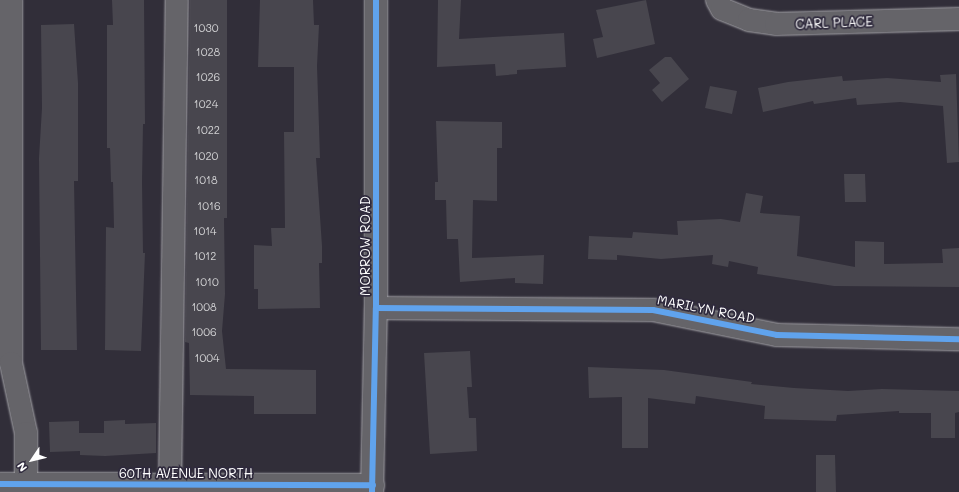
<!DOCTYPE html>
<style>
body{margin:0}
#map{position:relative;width:959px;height:492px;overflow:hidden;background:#312e39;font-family:Mali,sans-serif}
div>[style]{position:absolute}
.building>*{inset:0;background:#48464e}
.roads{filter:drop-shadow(0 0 1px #a2a1a6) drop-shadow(0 0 1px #a2a1a6)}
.minor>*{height:22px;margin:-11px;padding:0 11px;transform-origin:11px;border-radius:11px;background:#656469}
.cycleway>*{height:6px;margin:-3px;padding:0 3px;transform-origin:3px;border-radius:3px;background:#60a3ed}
span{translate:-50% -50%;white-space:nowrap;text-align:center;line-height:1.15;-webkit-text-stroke:3.5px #2f2a3d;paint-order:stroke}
.number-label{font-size:11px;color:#d1d1d3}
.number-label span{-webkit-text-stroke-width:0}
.street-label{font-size:13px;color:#fff}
.north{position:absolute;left:12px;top:440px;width:40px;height:40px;-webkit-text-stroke:3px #2f2a3d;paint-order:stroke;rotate:235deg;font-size:11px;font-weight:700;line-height:16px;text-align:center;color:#fff}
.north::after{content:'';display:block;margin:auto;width:14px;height:18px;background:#fff;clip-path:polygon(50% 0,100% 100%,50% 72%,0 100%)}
</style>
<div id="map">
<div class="building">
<i style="clip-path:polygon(112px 0,144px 0,145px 124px,143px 124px,142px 182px,143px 253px,145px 253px,141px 351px,105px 350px,106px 227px,114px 228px,113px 182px,111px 182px,110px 148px,107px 148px,107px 25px,113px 25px)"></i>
<i style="clip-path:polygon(190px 0,227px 0,227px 218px,224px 218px,225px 294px,222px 331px,226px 369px,316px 370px,316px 414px,254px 414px,254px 396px,190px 395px,189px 343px,185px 342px)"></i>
<i style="clip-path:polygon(260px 0,313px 0,314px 25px,319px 25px,317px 66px,320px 158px,316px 158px,322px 246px,322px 263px,319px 263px,320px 308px,258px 309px,258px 289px,254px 289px,254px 245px,272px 246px,271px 228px,285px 228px,284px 132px,294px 132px,294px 67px,258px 67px)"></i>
<i style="clip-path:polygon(438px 0,461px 0,459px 39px,564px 33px,566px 67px,517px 70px,517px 74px,496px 76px,495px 64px,437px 67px)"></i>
<i style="clip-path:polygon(646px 0,655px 44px,597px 58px,593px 39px,603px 37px,596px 10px)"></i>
<i style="clip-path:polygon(74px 24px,78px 83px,78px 181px,74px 181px,77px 350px,41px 350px,39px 158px,42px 108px,41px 25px)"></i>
<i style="clip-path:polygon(665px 57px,671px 57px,689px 79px,662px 102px,652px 90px,660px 83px,649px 70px)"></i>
<i style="clip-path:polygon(956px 74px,959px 162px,947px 163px,943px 106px,900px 102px,857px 105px,856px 98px,814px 104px,813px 101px,763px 112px,758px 88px,788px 82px,842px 76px,843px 81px,887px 78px,941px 82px,940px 75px)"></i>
<i style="clip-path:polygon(710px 86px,737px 91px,732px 114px,705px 108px)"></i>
<i style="clip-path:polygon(436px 121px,502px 122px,502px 148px,497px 148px,497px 201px,473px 200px,472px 258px,544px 255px,543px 284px,515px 283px,515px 278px,460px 282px,458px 239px,447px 239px,446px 200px,435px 200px,435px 182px,438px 182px)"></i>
<i style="clip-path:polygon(844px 174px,865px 174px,866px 202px,845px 202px)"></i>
<i style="clip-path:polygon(746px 193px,763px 196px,760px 213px,800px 216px,797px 256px,855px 267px,855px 241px,884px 242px,884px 264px,943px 263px,942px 249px,959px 248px,959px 287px,834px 286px,757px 274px,758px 267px,729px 261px,728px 267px,712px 264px,713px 255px,661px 259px,617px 255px,617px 260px,588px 259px,589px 236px,632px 238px,633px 232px,678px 235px,677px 221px,721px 219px,740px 222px)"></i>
<i style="clip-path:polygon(470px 351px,472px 387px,467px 387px,469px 418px,476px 418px,477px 451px,430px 454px,424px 353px)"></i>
<i style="clip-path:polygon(588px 367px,664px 370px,752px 382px,751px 384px,794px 388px,848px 391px,882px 389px,959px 391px,959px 412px,955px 413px,955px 438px,931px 438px,931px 413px,899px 413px,899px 411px,837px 415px,836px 421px,764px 419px,765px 406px,696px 396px,695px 404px,648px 398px,648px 448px,622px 448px,622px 397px,589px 398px)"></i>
<i style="clip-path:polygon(125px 420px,125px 424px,156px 423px,156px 453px,105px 456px,80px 455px,80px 451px,50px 452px,49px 422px,79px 421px,79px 433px,104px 433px,104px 421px)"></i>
<i style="clip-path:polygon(816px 455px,835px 455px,836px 492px,816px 492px)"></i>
</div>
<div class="roads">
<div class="minor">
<i style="left:11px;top:0;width:363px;rotate:90deg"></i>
<i style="left:11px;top:363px;width:72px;rotate:77.9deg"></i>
<i style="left:26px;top:433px;width:59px;rotate:90deg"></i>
<i style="left:717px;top:0;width:10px;rotate:61deg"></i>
<i style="left:722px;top:9px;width:29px;rotate:22deg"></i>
<i style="left:749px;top:20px;width:27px;rotate:8deg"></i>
<i style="left:776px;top:24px;width:183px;rotate:-1.6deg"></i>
<i style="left:376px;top:308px;width:277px;rotate:0.4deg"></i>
<i style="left:653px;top:310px;width:126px;rotate:11.4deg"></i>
<i style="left:777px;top:335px;width:182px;rotate:1.3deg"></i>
<i style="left:0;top:484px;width:373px;rotate:0.2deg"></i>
<i style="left:170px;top:485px;width:485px;rotate:-89.2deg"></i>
<i style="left:372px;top:492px;width:184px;rotate:-88.8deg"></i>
<i style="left:376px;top:308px;width:308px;rotate:-90deg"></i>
</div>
</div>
<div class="cycleway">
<i style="left:376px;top:308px;width:277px;rotate:0.4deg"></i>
<i style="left:653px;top:310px;width:126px;rotate:11.4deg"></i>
<i style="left:777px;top:335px;width:182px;rotate:1.3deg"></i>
<i style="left:0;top:484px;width:373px;rotate:0.2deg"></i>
<i style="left:372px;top:492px;width:184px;rotate:-88.8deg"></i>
<i style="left:376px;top:308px;width:308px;rotate:-90deg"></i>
</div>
<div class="number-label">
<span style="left:206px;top:28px">1030</span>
<span style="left:208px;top:52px">1028</span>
<span style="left:208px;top:77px">1026</span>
<span style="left:206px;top:104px">1024</span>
<span style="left:208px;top:130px">1022</span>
<span style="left:206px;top:156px">1020</span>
<span style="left:206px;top:180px">1018</span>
<span style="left:209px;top:206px">1016</span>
<span style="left:205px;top:231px">1014</span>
<span style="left:205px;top:256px">1012</span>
<span style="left:207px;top:282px">1010</span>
<span style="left:204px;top:307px">1008</span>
<span style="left:204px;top:332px">1006</span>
<span style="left:207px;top:358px">1004</span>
</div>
<div class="street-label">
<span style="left:834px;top:23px;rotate:-2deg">CARL PLACE</span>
<span style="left:365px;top:246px;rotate:-90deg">MORROW ROAD</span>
<span style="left:706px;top:309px;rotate:11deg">MARILYN ROAD</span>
<span style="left:186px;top:473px">60TH AVENUE NORTH</span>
</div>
<div class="north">N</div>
</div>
